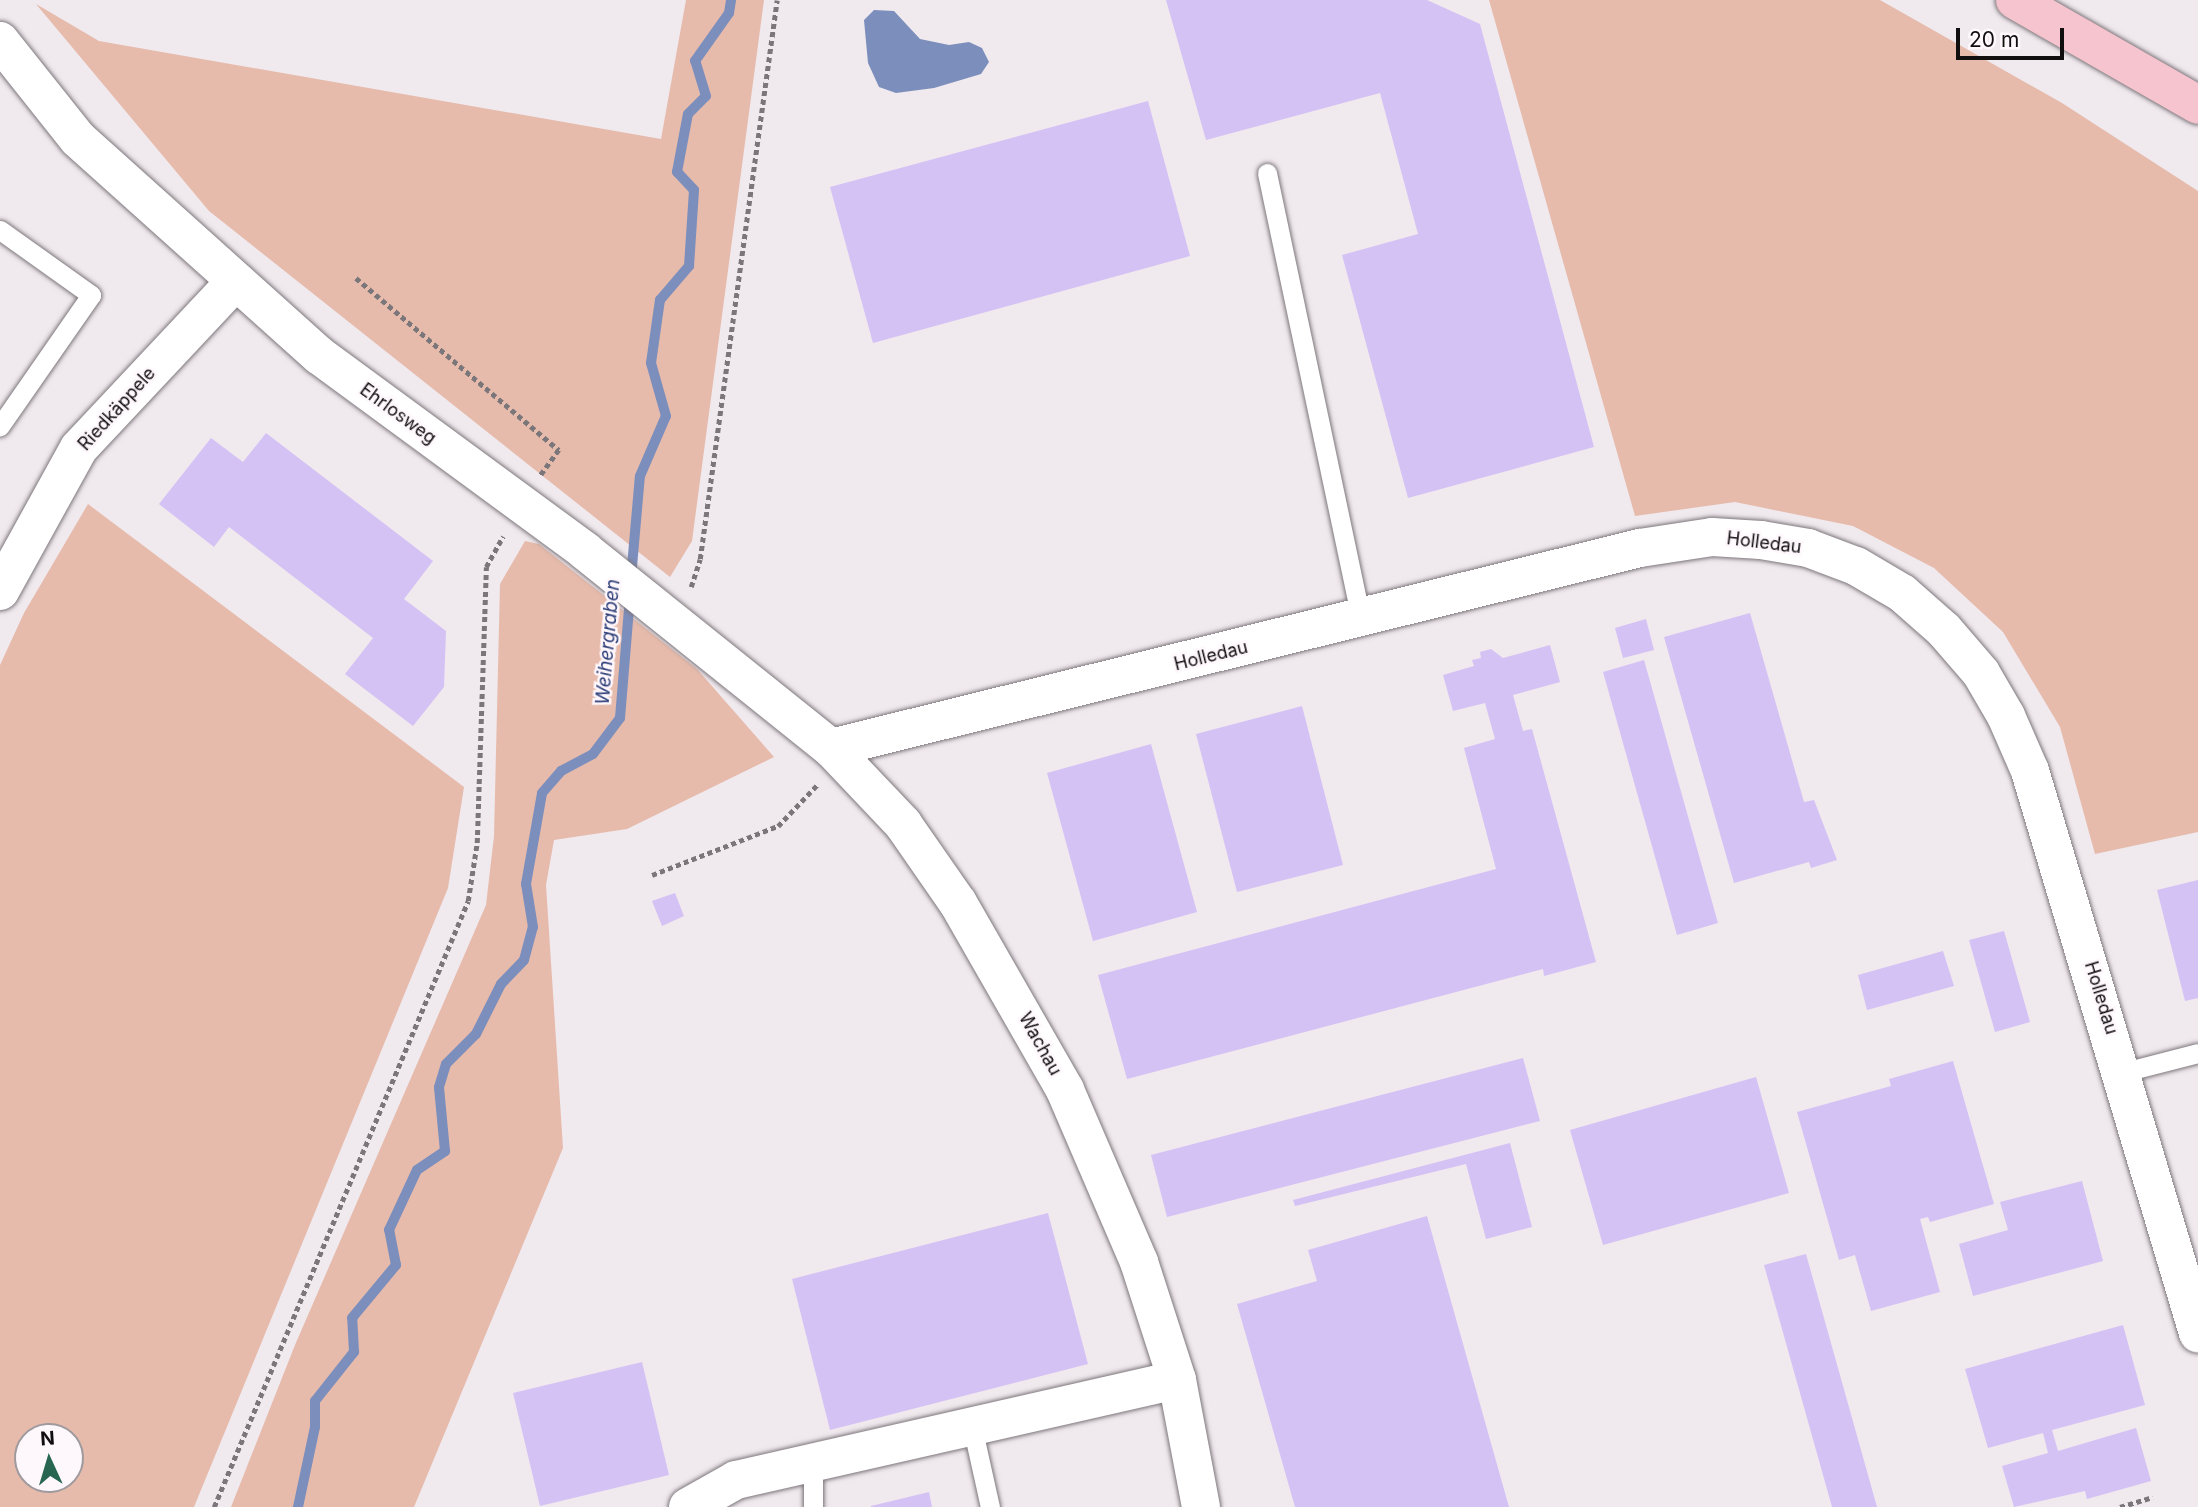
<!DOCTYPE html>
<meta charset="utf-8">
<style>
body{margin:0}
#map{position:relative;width:2198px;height:1507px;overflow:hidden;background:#f0e9ee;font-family:Inter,sans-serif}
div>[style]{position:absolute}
.green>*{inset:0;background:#e6bbac}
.water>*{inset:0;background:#7c8ebc}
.stream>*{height:10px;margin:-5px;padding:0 5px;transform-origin:5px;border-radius:5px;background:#7c8ebc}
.building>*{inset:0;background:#d4c2f5}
.path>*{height:4.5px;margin-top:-2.25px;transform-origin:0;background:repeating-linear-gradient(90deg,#7a7679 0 5px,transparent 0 8.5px)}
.roads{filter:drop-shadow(0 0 2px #7d777c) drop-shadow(0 0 2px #7d777c)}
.lane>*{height:19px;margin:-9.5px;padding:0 9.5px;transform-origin:9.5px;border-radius:9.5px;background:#fff}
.street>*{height:38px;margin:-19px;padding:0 19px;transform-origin:19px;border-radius:19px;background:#fff}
.primary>*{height:38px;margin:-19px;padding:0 19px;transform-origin:19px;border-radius:19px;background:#f6c4ce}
span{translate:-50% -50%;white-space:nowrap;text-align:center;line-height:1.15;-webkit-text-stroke:5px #fef7fc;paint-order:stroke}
.street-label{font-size:18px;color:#100e0f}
.water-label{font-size:19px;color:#2b3d77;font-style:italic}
.north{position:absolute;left:14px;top:1423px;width:70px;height:70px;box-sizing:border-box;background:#fef7fc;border:2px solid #9f9a9d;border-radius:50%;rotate:356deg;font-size:19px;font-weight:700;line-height:28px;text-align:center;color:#100e0f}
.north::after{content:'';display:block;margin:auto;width:24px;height:32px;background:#286652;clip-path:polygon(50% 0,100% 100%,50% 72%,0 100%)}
.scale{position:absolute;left:1956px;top:28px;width:108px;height:32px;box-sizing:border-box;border:4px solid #100e0f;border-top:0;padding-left:9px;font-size:21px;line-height:24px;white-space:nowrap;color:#100e0f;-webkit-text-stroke:5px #fef7fc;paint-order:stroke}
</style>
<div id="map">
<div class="green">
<i style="clip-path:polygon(686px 0,764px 0,692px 541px,670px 577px,209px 211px,36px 4px,99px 41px,661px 139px)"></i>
<i style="clip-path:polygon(1489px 0,1880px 0,2062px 103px,2198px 191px,2198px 832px,2095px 854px,2060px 727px,2003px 632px,1934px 568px,1853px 526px,1735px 502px,1635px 516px)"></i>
<i style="clip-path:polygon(evenodd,88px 504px,464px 787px,448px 888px,194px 1507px,0 1507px,0 665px,24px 613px,88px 504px,28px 1437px,70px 1437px,70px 1479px,28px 1479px,28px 1437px)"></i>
<i style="clip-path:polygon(525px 541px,539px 544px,697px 669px,774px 757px,627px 829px,554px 840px,546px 885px,563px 1148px,414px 1507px,231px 1507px,295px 1345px,486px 905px,494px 836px,500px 584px)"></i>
</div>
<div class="water">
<i style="clip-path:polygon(874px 10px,894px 11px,920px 39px,949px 45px,969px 42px,982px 48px,989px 62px,981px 74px,934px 88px,896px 93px,879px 87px,868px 63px,864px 20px)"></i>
</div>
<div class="stream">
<i style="left:631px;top:578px;width:102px;rotate:-85deg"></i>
<i style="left:640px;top:476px;width:65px;rotate:-66.6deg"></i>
<i style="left:666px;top:416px;width:55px;rotate:-105.8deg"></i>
<i style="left:651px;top:363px;width:64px;rotate:-81.9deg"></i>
<i style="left:660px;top:300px;width:45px;rotate:-49.5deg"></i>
<i style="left:689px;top:266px;width:76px;rotate:-86.2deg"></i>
<i style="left:694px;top:190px;width:25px;rotate:-133deg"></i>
<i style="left:677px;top:172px;width:59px;rotate:-79.3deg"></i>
<i style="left:688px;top:114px;width:25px;rotate:-45deg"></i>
<i style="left:706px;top:96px;width:37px;rotate:-107deg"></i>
<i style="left:695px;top:61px;width:59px;rotate:-54.7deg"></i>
<i style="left:729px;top:13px;width:13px;rotate:-81deg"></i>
<i style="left:298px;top:1507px;width:82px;rotate:-78deg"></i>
<i style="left:315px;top:1427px;width:26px;rotate:-90deg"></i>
<i style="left:315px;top:1401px;width:63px;rotate:-51.5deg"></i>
<i style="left:354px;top:1352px;width:34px;rotate:-93deg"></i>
<i style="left:352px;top:1318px;width:69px;rotate:-50.3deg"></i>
<i style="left:396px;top:1265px;width:36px;rotate:-101deg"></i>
<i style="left:389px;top:1230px;width:66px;rotate:-65deg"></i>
<i style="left:417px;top:1170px;width:34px;rotate:-34deg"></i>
<i style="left:445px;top:1151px;width:64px;rotate:-95.4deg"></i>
<i style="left:439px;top:1087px;width:24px;rotate:-73deg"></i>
<i style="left:446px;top:1064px;width:42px;rotate:-45deg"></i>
<i style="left:476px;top:1034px;width:56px;rotate:-63.4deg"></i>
<i style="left:501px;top:984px;width:33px;rotate:-46deg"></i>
<i style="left:524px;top:960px;width:34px;rotate:-75deg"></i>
<i style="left:533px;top:927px;width:44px;rotate:-99.2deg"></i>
<i style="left:526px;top:884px;width:92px;rotate:-80deg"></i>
<i style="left:542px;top:793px;width:29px;rotate:-49deg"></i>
<i style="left:561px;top:771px;width:36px;rotate:-28deg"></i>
<i style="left:593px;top:754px;width:45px;rotate:-53.1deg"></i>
<i style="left:620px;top:718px;width:121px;rotate:-85.3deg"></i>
</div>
<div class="building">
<i style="clip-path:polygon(1166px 0,1427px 0,1480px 24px,1594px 447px,1408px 498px,1342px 255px,1418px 234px,1380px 93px,1206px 140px)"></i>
<i style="clip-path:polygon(1148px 101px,1190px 256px,873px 343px,830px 187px)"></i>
<i style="clip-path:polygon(266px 433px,433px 561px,404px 599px,446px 631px,444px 687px,413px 726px,345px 674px,373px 638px,229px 527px,214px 547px,159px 504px,211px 438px,243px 462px)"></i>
<i style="clip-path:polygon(1750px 613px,1804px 802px,1814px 800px,1837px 860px,1811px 868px,1809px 862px,1734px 883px,1664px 637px)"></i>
<i style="clip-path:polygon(1646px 619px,1654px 650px,1623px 658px,1615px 628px)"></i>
<i style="clip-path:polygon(1550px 645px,1560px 682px,1513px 695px,1523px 731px,1532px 729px,1596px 962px,1544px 976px,1543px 969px,1127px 1079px,1098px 975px,1496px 869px,1464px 748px,1495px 739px,1485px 703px,1453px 711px,1443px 675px,1474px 666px,1472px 660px,1481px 658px,1480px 652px,1491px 649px,1503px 658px)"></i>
<i style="clip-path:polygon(1644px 660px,1718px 923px,1677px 935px,1603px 672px)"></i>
<i style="clip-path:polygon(1302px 706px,1343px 865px,1237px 892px,1196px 734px)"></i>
<i style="clip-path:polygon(1151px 744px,1197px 912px,1093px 941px,1047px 773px)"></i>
<i style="clip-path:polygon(2198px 880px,2198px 998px,2185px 1001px,2157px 890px)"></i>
<i style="clip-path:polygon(675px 893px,684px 916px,662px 926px,652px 901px)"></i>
<i style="clip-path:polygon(2004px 931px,2030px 1022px,1995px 1032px,1969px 940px)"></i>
<i style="clip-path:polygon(1943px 951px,1954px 986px,1867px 1010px,1858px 975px)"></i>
<i style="clip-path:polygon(1523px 1058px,1540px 1121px,1167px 1217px,1151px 1155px)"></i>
<i style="clip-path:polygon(1953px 1061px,1994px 1204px,1930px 1222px,1928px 1217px,1920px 1219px,1940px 1292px,1871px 1311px,1855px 1255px,1839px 1260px,1797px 1112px,1891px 1086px,1889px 1079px)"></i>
<i style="clip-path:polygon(1756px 1077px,1789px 1193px,1603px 1245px,1570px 1130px)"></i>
<i style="clip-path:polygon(1510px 1143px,1532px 1227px,1486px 1239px,1466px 1164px,1295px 1206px,1293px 1200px)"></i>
<i style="clip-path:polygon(2082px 1181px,2103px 1261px,1973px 1296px,1959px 1244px,2008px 1230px,2000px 1202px)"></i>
<i style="clip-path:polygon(1048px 1213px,1088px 1364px,830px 1430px,792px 1279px)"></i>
<i style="clip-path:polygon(1427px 1216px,1509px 1507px,1295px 1507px,1237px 1304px,1317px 1281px,1308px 1250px)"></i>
<i style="clip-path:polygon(1806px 1254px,1877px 1507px,1832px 1507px,1764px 1265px)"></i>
<i style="clip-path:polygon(2123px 1325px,2145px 1405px,2052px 1430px,2058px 1451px,2136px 1428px,2151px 1481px,2087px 1499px,2085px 1491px,2014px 1507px,2002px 1466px,2048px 1453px,2043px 1433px,1988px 1448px,1965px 1369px)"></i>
<i style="clip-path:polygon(642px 1362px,669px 1475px,540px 1506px,513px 1393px)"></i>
<i style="clip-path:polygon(929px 1492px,932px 1507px,871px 1507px,871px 1506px)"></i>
</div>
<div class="path">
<i style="left:356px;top:278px;width:266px;rotate:40.3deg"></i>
<i style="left:559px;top:450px;width:31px;rotate:126deg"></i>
<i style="left:691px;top:587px;width:29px;rotate:-72deg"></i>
<i style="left:700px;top:559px;width:564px;rotate:-82.16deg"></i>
<i style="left:652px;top:875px;width:135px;rotate:-21.3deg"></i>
<i style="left:778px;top:826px;width:57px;rotate:-46.4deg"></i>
<i style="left:214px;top:1507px;width:657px;rotate:-67.26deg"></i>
<i style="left:468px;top:901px;width:59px;rotate:-81.2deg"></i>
<i style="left:477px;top:843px;width:276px;rotate:-88.1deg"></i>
<i style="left:486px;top:567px;width:35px;rotate:-61deg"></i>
<i style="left:2120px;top:1507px;width:34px;rotate:-17deg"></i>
</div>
<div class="roads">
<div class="lane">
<i style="left:1267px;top:173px;width:456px;rotate:78.1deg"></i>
<i style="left:0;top:230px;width:112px;rotate:35.5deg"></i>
<i style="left:91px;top:295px;width:160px;rotate:124.8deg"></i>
<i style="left:2124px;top:1072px;width:76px;rotate:-14.4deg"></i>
<i style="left:972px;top:1426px;width:83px;rotate:77.5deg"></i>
<i style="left:813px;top:1507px;width:44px;rotate:-90deg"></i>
</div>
<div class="street">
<i style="left:0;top:41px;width:125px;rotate:51.5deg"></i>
<i style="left:78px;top:139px;width:325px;rotate:41.9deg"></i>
<i style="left:320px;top:356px;width:329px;rotate:36.3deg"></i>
<i style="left:585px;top:551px;width:315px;rotate:38.7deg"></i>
<i style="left:831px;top:748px;width:105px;rotate:46.5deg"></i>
<i style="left:903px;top:824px;width:96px;rotate:55.2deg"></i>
<i style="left:958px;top:903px;width:215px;rotate:60.2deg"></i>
<i style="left:1065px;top:1090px;width:187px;rotate:66.7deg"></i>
<i style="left:1139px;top:1262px;width:124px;rotate:72.1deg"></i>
<i style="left:1177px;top:1380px;width:129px;rotate:79.3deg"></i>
<i style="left:0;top:591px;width:163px;rotate:-61.1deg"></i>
<i style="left:79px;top:448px;width:229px;rotate:-46.8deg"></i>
<i style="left:831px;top:748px;width:833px;rotate:-13.89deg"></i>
<i style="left:1640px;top:548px;width:73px;rotate:-8.7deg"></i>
<i style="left:1712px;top:537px;width:49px;rotate:3.5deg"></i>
<i style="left:1761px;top:540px;width:48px;rotate:9.7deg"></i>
<i style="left:1808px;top:548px;width:51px;rotate:20.6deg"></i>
<i style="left:1856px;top:566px;width:53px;rotate:30.4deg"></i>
<i style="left:1902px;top:593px;width:56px;rotate:41.4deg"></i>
<i style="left:1944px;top:630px;width:57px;rotate:49.3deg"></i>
<i style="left:1981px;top:673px;width:50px;rotate:59.8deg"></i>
<i style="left:2006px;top:716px;width:60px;rotate:66.4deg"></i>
<i style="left:2030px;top:771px;width:587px;rotate:73.36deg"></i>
<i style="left:688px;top:1507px;width:55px;rotate:-29.4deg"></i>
<i style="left:736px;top:1480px;width:452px;rotate:-12.8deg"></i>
</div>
<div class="primary">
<i style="left:2015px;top:0;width:211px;rotate:29.8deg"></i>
</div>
</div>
<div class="street-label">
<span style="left:117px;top:409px;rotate:-48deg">Riedkäppele</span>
<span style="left:398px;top:414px;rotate:36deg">Ehrlosweg</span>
<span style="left:1764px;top:543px;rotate:7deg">Holledau</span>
<span style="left:1211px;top:656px;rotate:-14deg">Holledau</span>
<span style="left:2101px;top:998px;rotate:73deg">Holledau</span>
<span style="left:1040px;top:1044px;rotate:61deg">Wachau</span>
</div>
<div class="water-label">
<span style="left:608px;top:642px;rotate:-85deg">Weihergraben</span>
</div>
<div class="north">N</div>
<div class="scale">20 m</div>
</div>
